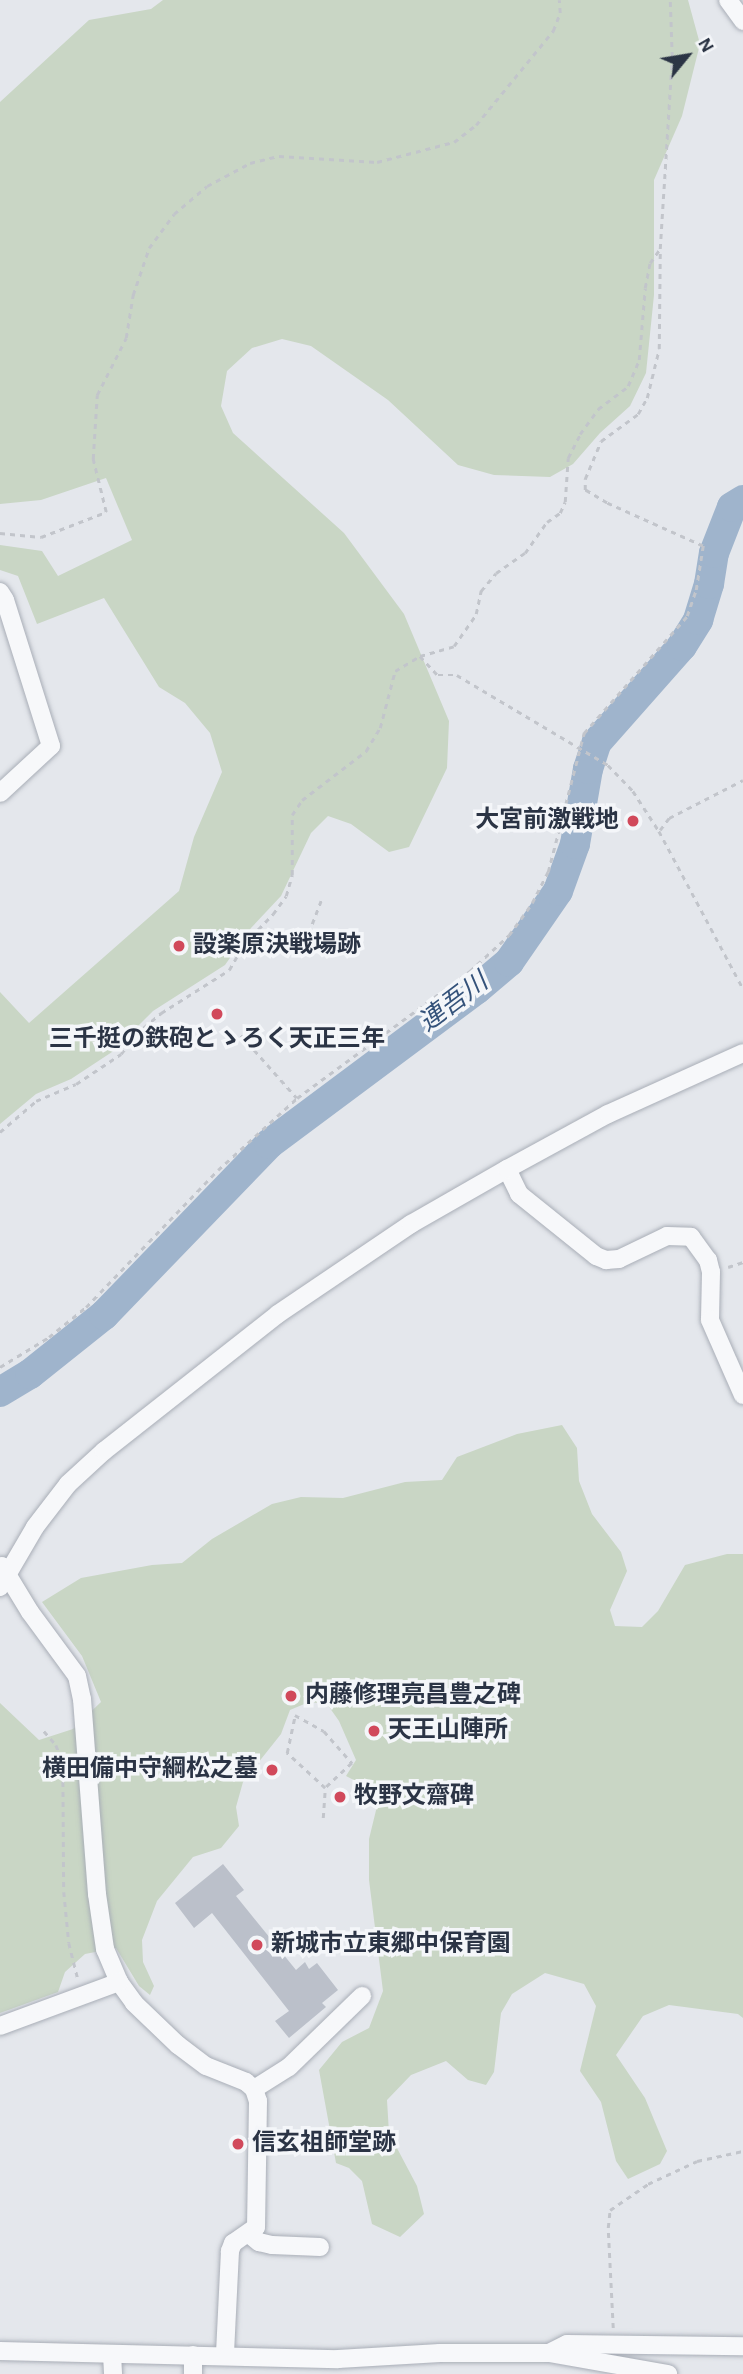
<!DOCTYPE html>
<meta charset="utf-8">
<style>
body{margin:0}
#map{position:relative;width:743px;height:2374px;overflow:hidden;background:#e4e7ec;font-family:"Alegreya Sans","Noto Sans JP",sans-serif}
div>[style]{position:absolute}
.green>*{inset:0;background:#c9d6c5}
.river>*{height:30px;margin:-15px;padding:0 15px;transform-origin:15px;border-radius:15px;background:#9fb4cc}
.building>*{inset:0;background:#bbc0ca}
.path>*{height:2.5px;margin-top:-1.25px;transform-origin:0;background:repeating-linear-gradient(90deg,#c2c5cb 0 5px,transparent 0 10px)}
.roads{filter:drop-shadow(0 0 2px #a9aeb7) drop-shadow(0 0 2px #a9aeb7)}
.minor>*{height:18px;margin:-9px;padding:0 9px;transform-origin:9px;border-radius:9px;background:#f7f8fa}
.dots>*{width:19px;height:19px;translate:-50% -50%;box-sizing:border-box;border:4px solid #f4f6f9;border-radius:50%}
span{translate:-50% -50%;white-space:nowrap;text-align:center;line-height:1.15;-webkit-text-stroke:7px #f4f6f9;paint-order:stroke}
.poi-label{font-size:24px;color:#2b3445;font-weight:700}
.right{translate:-100% -50%;text-align:right}
.left{translate:0 -50%;text-align:left}
.water-label{font-size:26px;color:#34527a;font-style:italic}
.north{position:absolute;left:652px;top:21px;width:70px;height:70px;-webkit-text-stroke:5px #f4f6f9;paint-order:stroke;rotate:60deg;font-size:19px;font-weight:700;line-height:28px;text-align:center;color:#2b3445}
.north::after{content:'';display:block;margin:auto;width:24px;height:32px;background:#2b3445;clip-path:polygon(50% 0,100% 100%,50% 72%,0 100%)}
</style>
<div id="map">
<div class="green">
<i style="clip-path:polygon(163px 0,688px 0,700px 44px,682px 116px,654px 180px,654px 295px,646px 373px,630px 406px,600px 433px,573px 464px,550px 477px,494px 475px,458px 465px,388px 400px,311px 346px,282px 339px,252px 348px,227px 371px,221px 406px,233px 433px,344px 533px,404px 614px,449px 721px,447px 768px,409px 847px,389px 852px,351px 824px,328px 816px,311px 833px,281px 896px,251px 928px,225px 965px,153px 1011px,112px 1052px,71px 1079px,36px 1094px,0 1124px,0 992px,29px 1023px,179px 891px,194px 837px,222px 772px,210px 733px,185px 703px,159px 687px,104px 598px,37px 624px,18px 576px,0 570px,0 545px,42px 551px,58px 576px,132px 540px,106px 478px,41px 500px,0 504px,0 102px,89px 20px,151px 9px)"></i>
<i style="clip-path:polygon(562px 1425px,577px 1448px,579px 1481px,592px 1514px,621px 1552px,627px 1571px,610px 1610px,615px 1626px,642px 1627px,658px 1611px,685px 1565px,727px 1554px,743px 1554px,743px 2018px,738px 2014px,669px 2005px,643px 2016px,616px 2055px,645px 2098px,667px 2151px,660px 2164px,628px 2179px,616px 2161px,601px 2102px,580px 2071px,596px 2006px,584px 1984px,545px 1973px,512px 1994px,501px 2013px,494px 2072px,486px 2085px,468px 2080px,446px 2061px,411px 2075px,387px 2100px,389px 2133px,417px 2186px,424px 2214px,400px 2237px,372px 2224px,362px 2181px,349px 2168px,336px 2163px,319px 2070px,342px 2042px,369px 2028px,383px 1991px,369px 1880px,369px 1839px,379px 1798px,373px 1790px,346px 1776px,356px 1760px,339px 1721px,327px 1704px,309px 1702px,290px 1710px,281px 1734px,243px 1782px,236px 1807px,239px 1826px,221px 1848px,193px 1857px,157px 1901px,142px 1940px,143px 1962px,154px 1986px,150px 1995px,139px 1986px,116px 1948px,85px 1954px,65px 1972px,58px 1992px,0 2013px,0 1703px,39px 1740px,73px 1729px,101px 1702px,82px 1656px,42px 1602px,81px 1578px,152px 1565px,182px 1563px,212px 1539px,272px 1504px,301px 1497px,343px 1498px,405px 1482px,442px 1480px,457px 1457px,517px 1434px)"></i>
</div>
<div class="river">
<i style="left:0;top:1392px;width:35px;rotate:-31deg"></i>
<i style="left:30px;top:1374px;width:95px;rotate:-38.6deg"></i>
<i style="left:104px;top:1315px;width:238px;rotate:-46deg"></i>
<i style="left:269px;top:1144px;width:259px;rotate:-36.7deg"></i>
<i style="left:477px;top:989px;width:42px;rotate:-40.2deg"></i>
<i style="left:509px;top:962px;width:86px;rotate:-55.4deg"></i>
<i style="left:558px;top:891px;width:50px;rotate:-70.1deg"></i>
<i style="left:575px;top:844px;width:76px;rotate:-80.2deg"></i>
<i style="left:588px;top:769px;width:28px;rotate:-72deg"></i>
<i style="left:597px;top:742px;width:128px;rotate:-48.5deg"></i>
<i style="left:682px;top:646px;width:31px;rotate:-58deg"></i>
<i style="left:698px;top:620px;width:38px;rotate:-73deg"></i>
<i style="left:709px;top:584px;width:31px;rotate:-81deg"></i>
<i style="left:714px;top:553px;width:49px;rotate:-68.6deg"></i>
<i style="left:732px;top:507px;width:13px;rotate:-32deg"></i>
</div>
<div class="building">
<i style="clip-path:polygon(223px 1864px,244px 1890px,236px 1896px,296px 1970px,305px 1962px,309px 1969px,317px 1963px,338px 1990px,322px 2003px,326px 2007px,289px 2038px,275px 2021px,289px 2011px,212px 1913px,194px 1928px,175px 1903px)"></i>
</div>
<div class="path">
<i style="left:0;top:533px;width:41px;rotate:5.6deg"></i>
<i style="left:41px;top:537px;width:70px;rotate:-21deg"></i>
<i style="left:106px;top:512px;width:55px;rotate:-103.8deg"></i>
<i style="left:93px;top:459px;width:64px;rotate:-86.4deg"></i>
<i style="left:97px;top:395px;width:64px;rotate:-63deg"></i>
<i style="left:126px;top:338px;width:44px;rotate:-80.8deg"></i>
<i style="left:133px;top:295px;width:50px;rotate:-71.2deg"></i>
<i style="left:149px;top:248px;width:42px;rotate:-53.7deg"></i>
<i style="left:174px;top:214px;width:43px;rotate:-40.3deg"></i>
<i style="left:207px;top:186px;width:49px;rotate:-28.1deg"></i>
<i style="left:250px;top:163px;width:30px;rotate:-14deg"></i>
<i style="left:279px;top:156px;width:98px;rotate:3.5deg"></i>
<i style="left:377px;top:162px;width:80px;rotate:-14.6deg"></i>
<i style="left:454px;top:142px;width:28px;rotate:-38deg"></i>
<i style="left:476px;top:125px;width:122px;rotate:-50.7deg"></i>
<i style="left:553px;top:31px;width:19px;rotate:-69deg"></i>
<i style="left:560px;top:13px;width:13px;rotate:-94deg"></i>
<i style="left:420px;top:656px;width:26px;rotate:47deg"></i>
<i style="left:438px;top:675px;width:19px"></i>
<i style="left:457px;top:675px;width:176px;rotate:30.8deg"></i>
<i style="left:608px;top:765px;width:36px;rotate:46deg"></i>
<i style="left:633px;top:791px;width:48px;rotate:57deg"></i>
<i style="left:659px;top:831px;width:178px;rotate:61.9deg"></i>
<i style="left:660px;top:830px;width:15px;rotate:-53deg"></i>
<i style="left:669px;top:818px;width:83px;rotate:-27.2deg"></i>
<i style="left:312px;top:924px;width:25px;rotate:-69deg"></i>
<i style="left:241px;top:1035px;width:84px;rotate:48.4deg"></i>
<i style="left:0;top:1132px;width:48px;rotate:-40.7deg"></i>
<i style="left:36px;top:1101px;width:43px;rotate:-23deg"></i>
<i style="left:76px;top:1084px;width:54px;rotate:-33.7deg"></i>
<i style="left:121px;top:1054px;width:25px;rotate:-53deg"></i>
<i style="left:136px;top:1034px;width:33px;rotate:-40deg"></i>
<i style="left:161px;top:1013px;width:80px;rotate:-32.3deg"></i>
<i style="left:229px;top:970px;width:30px;rotate:-60deg"></i>
<i style="left:244px;top:944px;width:42px;rotate:-46deg"></i>
<i style="left:273px;top:914px;width:22px;rotate:-54deg"></i>
<i style="left:286px;top:896px;width:22px;rotate:-74deg"></i>
<i style="left:292px;top:875px;width:60px;rotate:-90deg"></i>
<i style="left:292px;top:815px;width:18px;rotate:-56deg"></i>
<i style="left:302px;top:800px;width:81px;rotate:-37.4deg"></i>
<i style="left:366px;top:751px;width:27px;rotate:-59deg"></i>
<i style="left:380px;top:728px;width:59px;rotate:-75.3deg"></i>
<i style="left:395px;top:671px;width:29px;rotate:-31deg"></i>
<i style="left:420px;top:656px;width:35px;rotate:-16deg"></i>
<i style="left:454px;top:646px;width:39px;rotate:-55deg"></i>
<i style="left:476px;top:614px;width:24px;rotate:-78deg"></i>
<i style="left:481px;top:591px;width:23px;rotate:-50deg"></i>
<i style="left:496px;top:573px;width:35px;rotate:-35deg"></i>
<i style="left:525px;top:553px;width:38px;rotate:-55deg"></i>
<i style="left:547px;top:522px;width:16px;rotate:-35deg"></i>
<i style="left:560px;top:513px;width:12px;rotate:-66deg"></i>
<i style="left:565px;top:502px;width:44px;rotate:-86.1deg"></i>
<i style="left:568px;top:458px;width:27px;rotate:-63deg"></i>
<i style="left:580px;top:434px;width:31px;rotate:-54deg"></i>
<i style="left:598px;top:409px;width:38px;rotate:-37deg"></i>
<i style="left:628px;top:386px;width:28px;rotate:-67deg"></i>
<i style="left:639px;top:360px;width:72px;rotate:-85.2deg"></i>
<i style="left:645px;top:288px;width:25px;rotate:-79deg"></i>
<i style="left:650px;top:263px;width:16px;rotate:-55deg"></i>
<i style="left:728px;top:1267px;width:16px;rotate:-18deg"></i>
<i style="left:0;top:1367px;width:57px;rotate:-31.5deg"></i>
<i style="left:49px;top:1337px;width:48px;rotate:-39deg"></i>
<i style="left:86px;top:1307px;width:190px;rotate:-46.1deg"></i>
<i style="left:218px;top:1170px;width:107px;rotate:-42.3deg"></i>
<i style="left:297px;top:1098px;width:215px;rotate:-36.3deg"></i>
<i style="left:470px;top:971px;width:53px;rotate:-42.7deg"></i>
<i style="left:509px;top:935px;width:39px;rotate:-54deg"></i>
<i style="left:532px;top:903px;width:35px;rotate:-63deg"></i>
<i style="left:548px;top:872px;width:144px;rotate:-75.5deg"></i>
<i style="left:584px;top:733px;width:156px;rotate:-48.6deg"></i>
<i style="left:687px;top:616px;width:28px;rotate:-71deg"></i>
<i style="left:696px;top:590px;width:45px;rotate:-81deg"></i>
<i style="left:703px;top:546px;width:105px;rotate:-155.9deg"></i>
<i style="left:607px;top:503px;width:26px;rotate:-149deg"></i>
<i style="left:585px;top:490px;width:11px;rotate:-90deg"></i>
<i style="left:585px;top:479px;width:41px;rotate:-67.2deg"></i>
<i style="left:601px;top:441px;width:46px;rotate:-36.1deg"></i>
<i style="left:638px;top:414px;width:18px;rotate:-61deg"></i>
<i style="left:647px;top:398px;width:50px;rotate:-76.2deg"></i>
<i style="left:659px;top:349px;width:100px;rotate:-89.4deg"></i>
<i style="left:660px;top:249px;width:192px;rotate:-86.4deg"></i>
<i style="left:672px;top:57px;width:57px;rotate:-92deg"></i>
<i style="left:44px;top:1731px;width:18px;rotate:49deg"></i>
<i style="left:56px;top:1745px;width:18px;rotate:68deg"></i>
<i style="left:63px;top:1762px;width:130px;rotate:89.6deg"></i>
<i style="left:64px;top:1892px;width:51px;rotate:84.4deg"></i>
<i style="left:69px;top:1943px;width:37px;rotate:76deg"></i>
<i style="left:323px;top:1818px;width:30px;rotate:-86deg"></i>
<i style="left:325px;top:1788px;width:52px;rotate:-137.4deg"></i>
<i style="left:287px;top:1753px;width:39px;rotate:-78deg"></i>
<i style="left:295px;top:1715px;width:33px;rotate:29deg"></i>
<i style="left:324px;top:1731px;width:43px;rotate:48.8deg"></i>
<i style="left:352px;top:1763px;width:37px;rotate:137deg"></i>
<i style="left:613px;top:2328px;width:100px;rotate:-92.9deg"></i>
<i style="left:608px;top:2228px;width:18px;rotate:-84deg"></i>
<i style="left:610px;top:2210px;width:46px;rotate:-34.4deg"></i>
<i style="left:648px;top:2184px;width:54px;rotate:-25.1deg"></i>
<i style="left:697px;top:2161px;width:47px;rotate:-12.3deg"></i>
</div>
<div class="roads">
<div class="minor">
<i style="left:728px;top:0;width:26px;rotate:54deg"></i>
<i style="left:0;top:592px;width:9px;rotate:58deg"></i>
<i style="left:5px;top:600px;width:153px;rotate:72.5deg"></i>
<i style="left:51px;top:746px;width:69px;rotate:137.3deg"></i>
<i style="left:507px;top:1169px;width:28px;rotate:64deg"></i>
<i style="left:519px;top:1194px;width:99px;rotate:38.8deg"></i>
<i style="left:596px;top:1256px;width:11px;rotate:22deg"></i>
<i style="left:606px;top:1260px;width:13px;rotate:-4deg"></i>
<i style="left:619px;top:1259px;width:53px;rotate:-25.6deg"></i>
<i style="left:667px;top:1236px;width:24px;rotate:2deg"></i>
<i style="left:691px;top:1237px;width:29px;rotate:54deg"></i>
<i style="left:708px;top:1260px;width:12px;rotate:76deg"></i>
<i style="left:711px;top:1272px;width:48px;rotate:91.2deg"></i>
<i style="left:710px;top:1320px;width:82px;rotate:66.3deg"></i>
<i style="left:2px;top:1566px;width:54px;rotate:58.7deg"></i>
<i style="left:30px;top:1612px;width:79px;rotate:53.7deg"></i>
<i style="left:77px;top:1676px;width:24px;rotate:78deg"></i>
<i style="left:82px;top:1699px;width:196px;rotate:85.6deg"></i>
<i style="left:97px;top:1894px;width:56px;rotate:81.7deg"></i>
<i style="left:105px;top:1949px;width:36px;rotate:67deg"></i>
<i style="left:119px;top:1982px;width:26px;rotate:54deg"></i>
<i style="left:134px;top:2003px;width:61px;rotate:43.7deg"></i>
<i style="left:178px;top:2045px;width:35px;rotate:37deg"></i>
<i style="left:206px;top:2066px;width:43px;rotate:21.8deg"></i>
<i style="left:246px;top:2082px;width:11px;rotate:41deg"></i>
<i style="left:254px;top:2089px;width:13px;rotate:72deg"></i>
<i style="left:258px;top:2101px;width:126px;rotate:90.9deg"></i>
<i style="left:256px;top:2227px;width:28px;rotate:145deg"></i>
<i style="left:233px;top:2243px;width:9px;rotate:111deg"></i>
<i style="left:230px;top:2251px;width:104px;rotate:92.8deg"></i>
<i style="left:0;top:1587px;width:69px;rotate:-59.7deg"></i>
<i style="left:35px;top:1527px;width:54px;rotate:-52.5deg"></i>
<i style="left:68px;top:1484px;width:49px;rotate:-42.5deg"></i>
<i style="left:104px;top:1451px;width:221px;rotate:-38.2deg"></i>
<i style="left:278px;top:1314px;width:161px;rotate:-34.1deg"></i>
<i style="left:411px;top:1224px;width:111px;rotate:-29.8deg"></i>
<i style="left:507px;top:1169px;width:115px;rotate:-28.6deg"></i>
<i style="left:608px;top:1114px;width:148px;rotate:-24.3deg"></i>
<i style="left:0;top:2026px;width:127px;rotate:-20.3deg"></i>
<i style="left:254px;top:2089px;width:41px;rotate:-32.2deg"></i>
<i style="left:289px;top:2067px;width:102px;rotate:-44.2deg"></i>
<i style="left:249px;top:2234px;width:13px;rotate:39deg"></i>
<i style="left:259px;top:2242px;width:13px;rotate:13deg"></i>
<i style="left:272px;top:2245px;width:48px;rotate:2.4deg"></i>
<i style="left:0;top:2351px;width:338px;rotate:1.4deg"></i>
<i style="left:338px;top:2359px;width:102px;rotate:-3.4deg"></i>
<i style="left:440px;top:2353px;width:109px"></i>
<i style="left:549px;top:2353px;width:20px;rotate:-27deg"></i>
<i style="left:567px;top:2344px;width:176px;rotate:0.7deg"></i>
<i style="left:549px;top:2353px;width:121px;rotate:10deg"></i>
<i style="left:112px;top:2354px;width:20px;rotate:87deg"></i>
<i style="left:193px;top:2374px;width:19px;rotate:-90deg"></i>
</div>
</div>
<div class="dots">
<i style="left:633px;top:821px;background:#d1495b"></i>
<i style="left:179px;top:946px;background:#d1495b"></i>
<i style="left:217px;top:1014px;background:#d1495b"></i>
<i style="left:291px;top:1696px;background:#d1495b"></i>
<i style="left:374px;top:1731px;background:#d1495b"></i>
<i style="left:272px;top:1770px;background:#d1495b"></i>
<i style="left:340px;top:1797px;background:#d1495b"></i>
<i style="left:257px;top:1945px;background:#d1495b"></i>
<i style="left:238px;top:2144px;background:#d1495b"></i>
</div>
<div class="poi-label">
<span class="right" style="left:619px;top:821px">大宮前激戦地</span>
<span class="left" style="left:193px;top:946px">設楽原決戦場跡</span>
<span style="left:217px;top:1040px">三千挺の鉄砲とゝろく天正三年</span>
<span class="left" style="left:305px;top:1696px">内藤修理亮昌豊之碑</span>
<span class="left" style="left:388px;top:1731px">天王山陣所</span>
<span class="right" style="left:258px;top:1770px">横田備中守綱松之墓</span>
<span class="left" style="left:354px;top:1797px">牧野文齋碑</span>
<span class="left" style="left:271px;top:1945px">新城市立東郷中保育園</span>
<span class="left" style="left:252px;top:2144px">信玄祖師堂跡</span>
</div>
<div class="water-label">
<span style="left:454px;top:1003px;rotate:-37deg">連吾川</span>
</div>
<div class="north">N</div>
</div>
